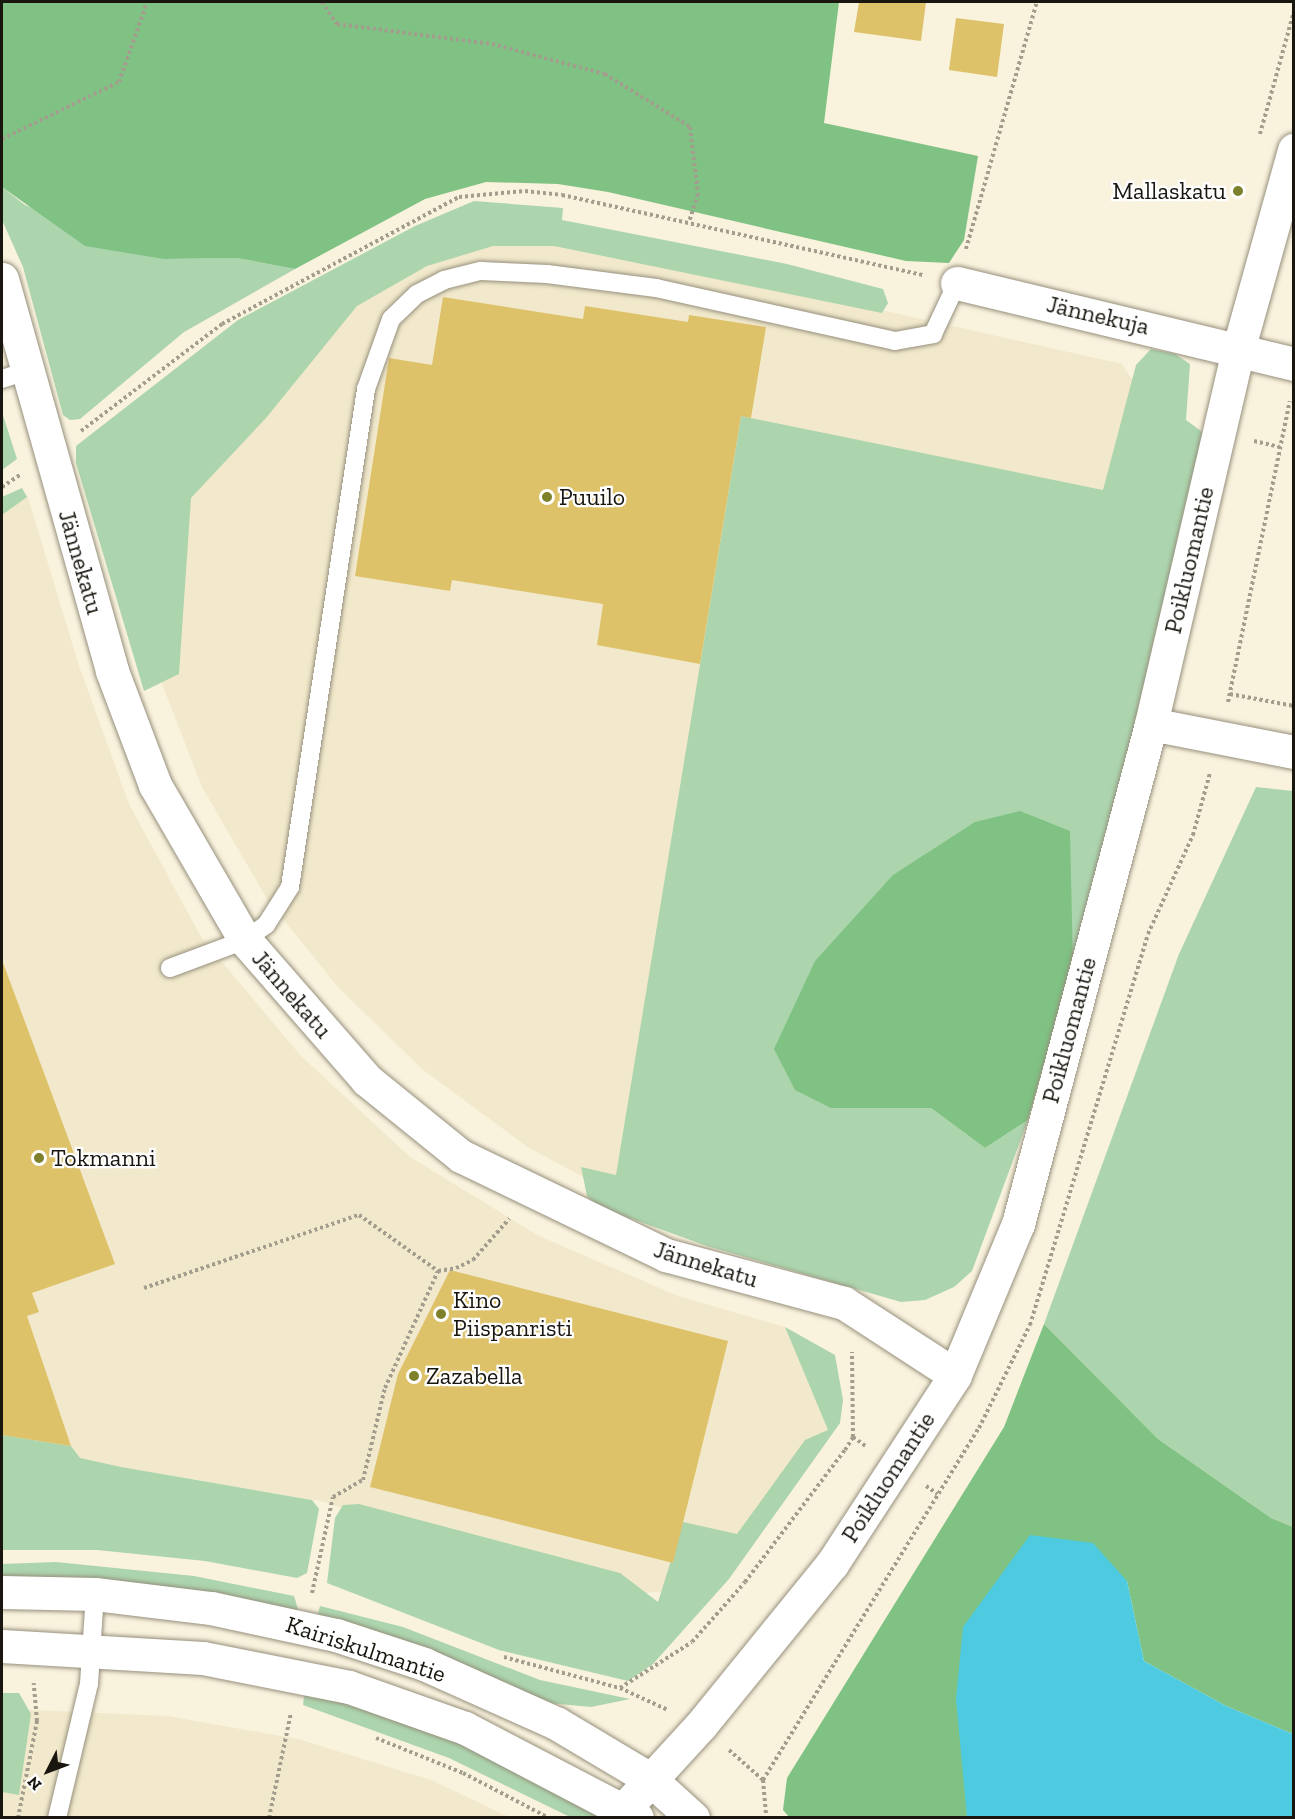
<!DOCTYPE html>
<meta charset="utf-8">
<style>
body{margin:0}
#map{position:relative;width:1295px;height:1819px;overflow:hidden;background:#f9f2dd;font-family:"Zilla Slab",serif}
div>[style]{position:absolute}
.built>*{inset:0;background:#f2e9cc}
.green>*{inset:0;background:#acd5ae}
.forest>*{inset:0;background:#7fc283}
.water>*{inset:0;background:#4ecbe1}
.building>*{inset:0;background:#ddc26a}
.path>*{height:4px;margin-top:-2px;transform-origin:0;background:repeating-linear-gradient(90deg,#a39d8e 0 3px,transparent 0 6px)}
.roads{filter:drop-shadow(0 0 2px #96907d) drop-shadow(0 0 2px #96907d)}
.service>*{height:18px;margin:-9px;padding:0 9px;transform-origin:9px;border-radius:9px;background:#fff}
.minor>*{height:33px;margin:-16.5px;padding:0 16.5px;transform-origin:16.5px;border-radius:16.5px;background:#fff}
.tertiary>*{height:33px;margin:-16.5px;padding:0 16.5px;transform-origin:16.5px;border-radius:16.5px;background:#fff}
.dots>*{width:16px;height:16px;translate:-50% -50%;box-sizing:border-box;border:3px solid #fff;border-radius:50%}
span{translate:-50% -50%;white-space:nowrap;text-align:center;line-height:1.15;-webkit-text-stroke:4.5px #fff;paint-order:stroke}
.poi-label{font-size:24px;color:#19160f}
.right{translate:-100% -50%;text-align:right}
.left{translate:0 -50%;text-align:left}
.street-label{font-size:24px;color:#19160f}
.frame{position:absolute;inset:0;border:3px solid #19160f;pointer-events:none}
.north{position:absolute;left:18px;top:1741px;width:60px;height:60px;-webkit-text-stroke:4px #fff;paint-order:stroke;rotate:228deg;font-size:16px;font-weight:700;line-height:24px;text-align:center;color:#19160f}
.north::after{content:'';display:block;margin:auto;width:21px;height:27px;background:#19160f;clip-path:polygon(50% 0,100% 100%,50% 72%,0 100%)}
</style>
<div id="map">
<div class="built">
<i style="clip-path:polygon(564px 239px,1122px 364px,1162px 426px,612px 1192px,529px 1148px,422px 1069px,338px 987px,267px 899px,202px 787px,147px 645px,94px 451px,266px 339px,482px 241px)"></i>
<i style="clip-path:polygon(27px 494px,78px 663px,129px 804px,201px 937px,300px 1055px,410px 1157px,539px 1236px,678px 1296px,785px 1327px,828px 1430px,717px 1586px,586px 1599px,326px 1502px,2px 1447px,2px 511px)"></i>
<i style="clip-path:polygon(10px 1709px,167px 1716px,298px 1739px,431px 1780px,509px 1817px,2px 1818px,2px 1710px)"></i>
</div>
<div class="green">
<i style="clip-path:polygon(2px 187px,25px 205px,164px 259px,237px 258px,295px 269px,184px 332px,80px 419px,70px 420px,63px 415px,23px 267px,2px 220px)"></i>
<i style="clip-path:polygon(474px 201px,563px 208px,562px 220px,787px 264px,883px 289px,888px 303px,882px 313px,554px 246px,493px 246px,427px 266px,357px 306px,266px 418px,191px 498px,179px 674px,144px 691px,76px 463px,76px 446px,238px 320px,415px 226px)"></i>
<i style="clip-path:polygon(1151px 349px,1175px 354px,1190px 364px,1186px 420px,1209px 437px,1073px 966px,831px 1108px,931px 1108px,985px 1148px,1028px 1120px,972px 1271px,954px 1287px,925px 1300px,901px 1302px,707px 1246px,599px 1207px,587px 1196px,581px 1167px,616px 1175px,741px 416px,1103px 490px,1136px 365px)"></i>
<i style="clip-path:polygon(2px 412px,17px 459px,2px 470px)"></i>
<i style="clip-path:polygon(22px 488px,27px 497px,2px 515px,2px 497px)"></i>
<i style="clip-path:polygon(1256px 787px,1293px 791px,1293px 1527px,1271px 1518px,1158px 1439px,1044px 1324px,1179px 954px)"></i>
<i style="clip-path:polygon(785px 1327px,835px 1355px,843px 1400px,840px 1423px,729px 1579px,653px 1664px,628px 1681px,499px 1650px,327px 1583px,335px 1518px,343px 1505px,359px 1504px,620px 1573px,658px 1602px,683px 1522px,737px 1534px,805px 1440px,828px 1430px)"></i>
<i style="clip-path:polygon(2px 1435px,71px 1446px,80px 1458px,121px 1467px,312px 1500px,319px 1509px,307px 1573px,297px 1578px,205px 1561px,97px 1550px,2px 1550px)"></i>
<i style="clip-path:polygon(56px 1562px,194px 1576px,294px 1596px,298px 1609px,293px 1616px,2px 1583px,2px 1564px)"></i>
<i style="clip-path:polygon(320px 1606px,403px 1627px,540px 1680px,630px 1699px,591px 1707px,549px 1703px,316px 1621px)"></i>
<i style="clip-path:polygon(305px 1689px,449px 1733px,607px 1817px,570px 1817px,449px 1758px,303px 1705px)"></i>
<i style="clip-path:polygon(2px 1693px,19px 1693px,31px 1714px,19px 1795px,2px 1792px)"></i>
</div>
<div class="forest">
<i style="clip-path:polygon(2px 2px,839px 2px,824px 123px,978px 156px,964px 240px,949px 263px,906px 261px,608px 192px,558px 184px,486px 182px,425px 199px,295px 269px,237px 258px,164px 259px,85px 246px,2px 187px)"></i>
<i style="clip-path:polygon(1020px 811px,1070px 831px,1073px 966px,1028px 1120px,985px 1148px,931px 1108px,831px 1108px,795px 1090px,774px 1049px,815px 961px,893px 875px,975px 822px)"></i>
<i style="clip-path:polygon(1044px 1324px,1158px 1439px,1271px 1518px,1293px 1527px,1293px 1734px,1226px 1706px,1144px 1661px,1127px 1581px,966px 1790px,967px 1817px,790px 1818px,783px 1810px,787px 1778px,1004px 1427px)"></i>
</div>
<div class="water">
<i style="clip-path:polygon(1030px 1535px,1093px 1543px,1127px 1581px,1144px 1661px,1226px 1706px,1293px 1734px,1293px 1817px,967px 1817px,956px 1699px,963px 1627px)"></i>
</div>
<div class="building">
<i style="clip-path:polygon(859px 2px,926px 2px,921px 41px,854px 32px)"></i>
<i style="clip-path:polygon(956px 18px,1004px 24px,997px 77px,949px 70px)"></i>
<i style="clip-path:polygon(443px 297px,583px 319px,585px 306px,688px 322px,689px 315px,766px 327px,751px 418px,741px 416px,700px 664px,597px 645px,603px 604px,452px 580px,450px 591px,355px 576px,389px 358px,432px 365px)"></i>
<i style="clip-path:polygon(2px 960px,115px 1264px,32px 1293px,39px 1312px,27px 1316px,71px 1446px,2px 1435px)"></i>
<i style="clip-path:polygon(450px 1270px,728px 1341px,673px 1563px,370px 1487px,398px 1374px)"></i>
</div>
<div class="path">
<i style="left:322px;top:2px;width:27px;rotate:56deg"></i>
<i style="left:337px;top:24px;width:156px;rotate:7.4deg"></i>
<i style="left:492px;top:44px;width:117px;rotate:14.9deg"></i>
<i style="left:605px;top:74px;width:100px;rotate:31.9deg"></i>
<i style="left:690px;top:127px;width:67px;rotate:83.2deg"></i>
<i style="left:698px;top:194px;width:29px;rotate:108deg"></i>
<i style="left:1260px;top:134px;width:128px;rotate:-74.5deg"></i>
<i style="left:2px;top:139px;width:130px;rotate:-26deg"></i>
<i style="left:119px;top:82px;width:85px;rotate:-70.7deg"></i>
<i style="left:966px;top:249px;width:257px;rotate:-74deg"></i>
<i style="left:81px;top:431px;width:177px;rotate:-37.2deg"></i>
<i style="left:222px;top:324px;width:269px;rotate:-28.2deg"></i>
<i style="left:459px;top:197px;width:66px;rotate:-5.2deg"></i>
<i style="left:525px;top:191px;width:37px;rotate:6deg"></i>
<i style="left:562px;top:195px;width:370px;rotate:12.5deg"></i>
<i style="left:1254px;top:441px;width:26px;rotate:13deg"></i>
<i style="left:2px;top:487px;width:23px;rotate:-34deg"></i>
<i style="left:1230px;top:694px;width:65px;rotate:10.6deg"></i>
<i style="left:1228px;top:702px;width:307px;rotate:-78.4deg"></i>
<i style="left:144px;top:1288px;width:227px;rotate:-18.8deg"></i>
<i style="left:359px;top:1215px;width:97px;rotate:35.3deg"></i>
<i style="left:438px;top:1271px;width:18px;rotate:-9deg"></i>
<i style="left:456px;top:1268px;width:19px;rotate:-25deg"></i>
<i style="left:473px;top:1260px;width:55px;rotate:-48.7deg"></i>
<i style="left:853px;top:1437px;width:17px;rotate:36deg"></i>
<i style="left:926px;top:1486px;width:14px;rotate:34deg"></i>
<i style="left:312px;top:1593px;width:98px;rotate:-77.7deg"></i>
<i style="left:333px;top:1497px;width:34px;rotate:-30deg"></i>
<i style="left:363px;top:1480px;width:95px;rotate:-76.6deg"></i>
<i style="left:385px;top:1388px;width:128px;rotate:-65.6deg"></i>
<i style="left:504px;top:1657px;width:120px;rotate:15deg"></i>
<i style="left:620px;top:1688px;width:53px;rotate:24.6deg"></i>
<i style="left:620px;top:1688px;width:85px;rotate:-32.6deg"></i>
<i style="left:692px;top:1642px;width:80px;rotate:-48.5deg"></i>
<i style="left:745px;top:1582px;width:166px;rotate:-52.9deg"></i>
<i style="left:845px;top:1450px;width:15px;rotate:-58deg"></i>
<i style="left:853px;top:1437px;width:85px;rotate:-90.7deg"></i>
<i style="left:376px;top:1738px;width:94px;rotate:21.9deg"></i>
<i style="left:463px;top:1773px;width:97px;rotate:27.6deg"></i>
<i style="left:729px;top:1750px;width:45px;rotate:41.4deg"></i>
<i style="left:763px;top:1780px;width:38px;rotate:85deg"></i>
<i style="left:763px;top:1780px;width:413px;rotate:-58.5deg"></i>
<i style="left:979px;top:1428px;width:115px;rotate:-63.7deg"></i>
<i style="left:1030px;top:1325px;width:408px;rotate:-73.2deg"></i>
<i style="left:1148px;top:934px;width:109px;rotate:-65.6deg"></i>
<i style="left:1193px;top:835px;width:64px;rotate:-74.7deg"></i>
<i style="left:18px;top:1818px;width:99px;rotate:-78.9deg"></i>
<i style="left:37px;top:1721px;width:38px;rotate:-95deg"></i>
<i style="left:269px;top:1818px;width:107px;rotate:-78.2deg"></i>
</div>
<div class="roads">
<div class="service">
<i style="left:2px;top:379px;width:26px;rotate:-18deg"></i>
<i style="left:170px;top:968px;width:80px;rotate:-20.5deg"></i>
<i style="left:245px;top:940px;width:26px;rotate:-36deg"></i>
<i style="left:266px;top:925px;width:45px;rotate:-57.7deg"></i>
<i style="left:290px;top:887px;width:504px;rotate:-81.32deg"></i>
<i style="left:366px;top:389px;width:74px;rotate:-70.3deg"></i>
<i style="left:391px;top:319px;width:36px;rotate:-44deg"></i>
<i style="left:417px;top:294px;width:30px;rotate:-27deg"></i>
<i style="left:444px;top:280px;width:38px;rotate:-14deg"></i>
<i style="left:481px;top:271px;width:66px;rotate:2.6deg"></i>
<i style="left:547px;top:274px;width:110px;rotate:7.3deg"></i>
<i style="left:656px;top:288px;width:245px;rotate:12.5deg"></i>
<i style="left:895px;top:341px;width:39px;rotate:-10deg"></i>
<i style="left:933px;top:334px;width:56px;rotate:-64.8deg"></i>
<i style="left:57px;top:1818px;width:138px;rotate:-76.6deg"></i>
<i style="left:89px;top:1684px;width:90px;rotate:-86.2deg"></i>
</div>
<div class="minor">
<i style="left:2px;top:279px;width:407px;rotate:74.3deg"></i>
<i style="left:112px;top:671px;width:122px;rotate:69.3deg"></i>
<i style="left:155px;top:785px;width:179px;rotate:59.9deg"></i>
<i style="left:245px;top:940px;width:186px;rotate:48.9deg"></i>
<i style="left:367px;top:1080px;width:121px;rotate:39deg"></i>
<i style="left:461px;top:1156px;width:228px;rotate:25.8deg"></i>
<i style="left:666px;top:1255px;width:184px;rotate:15.1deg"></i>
<i style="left:844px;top:1303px;width:132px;rotate:33deg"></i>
<i style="left:957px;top:283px;width:347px;rotate:13.5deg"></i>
<i style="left:1151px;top:724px;width:146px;rotate:11.1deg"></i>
</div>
<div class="tertiary">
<i style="left:2px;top:1592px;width:93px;rotate:1.2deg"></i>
<i style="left:95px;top:1594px;width:117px;rotate:6.9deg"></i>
<i style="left:211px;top:1608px;width:128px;rotate:12.2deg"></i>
<i style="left:336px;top:1635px;width:93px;rotate:18.2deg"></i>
<i style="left:424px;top:1664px;width:145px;rotate:24.1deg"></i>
<i style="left:556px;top:1723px;width:109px;rotate:30.8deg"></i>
<i style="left:650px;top:1779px;width:58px;rotate:42.2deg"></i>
<i style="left:2px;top:1646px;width:201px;rotate:3.4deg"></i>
<i style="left:203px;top:1658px;width:149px;rotate:11.2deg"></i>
<i style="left:349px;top:1687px;width:123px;rotate:19.5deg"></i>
<i style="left:465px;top:1728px;width:194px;rotate:27.6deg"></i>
<i style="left:625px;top:1808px;width:113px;rotate:-47.5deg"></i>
<i style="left:701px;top:1725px;width:208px;rotate:-50.9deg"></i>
<i style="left:832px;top:1564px;width:225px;rotate:-56.9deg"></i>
<i style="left:955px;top:1375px;width:164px;rotate:-67.4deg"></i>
<i style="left:1018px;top:1224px;width:517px;rotate:-75.1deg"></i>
<i style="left:1151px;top:724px;width:387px;rotate:-76.9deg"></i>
<i style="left:1239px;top:347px;width:205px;rotate:-74.4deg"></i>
</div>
</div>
<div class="dots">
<i style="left:1238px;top:191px;background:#7d812c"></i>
<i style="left:547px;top:497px;background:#7d812c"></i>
<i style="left:39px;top:1158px;background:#7d812c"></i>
<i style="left:441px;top:1314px;background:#7d812c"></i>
<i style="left:414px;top:1376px;background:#7d812c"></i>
</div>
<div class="poi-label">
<span class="right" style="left:1226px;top:191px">Mallaskatu</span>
<span class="left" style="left:559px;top:497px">Puuilo</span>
<span class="left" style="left:51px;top:1158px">Tokmanni</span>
<span class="left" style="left:453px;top:1314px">Kino<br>Piispanristi</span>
<span class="left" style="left:426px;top:1376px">Zazabella</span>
</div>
<div class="street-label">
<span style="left:1098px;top:315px;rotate:13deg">Jännekuja</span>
<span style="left:1189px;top:560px;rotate:-77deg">Poikluomantie</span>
<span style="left:81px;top:562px;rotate:74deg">Jännekatu</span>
<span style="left:292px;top:994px;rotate:49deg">Jännekatu</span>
<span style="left:1069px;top:1030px;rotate:-75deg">Poikluomantie</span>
<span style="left:706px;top:1264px;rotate:17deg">Jännekatu</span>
<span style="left:888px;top:1477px;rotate:-57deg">Poikluomantie</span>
<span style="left:366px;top:1649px;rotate:18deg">Kairiskulmantie</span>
</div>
<div class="frame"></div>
<div class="north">N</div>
</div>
